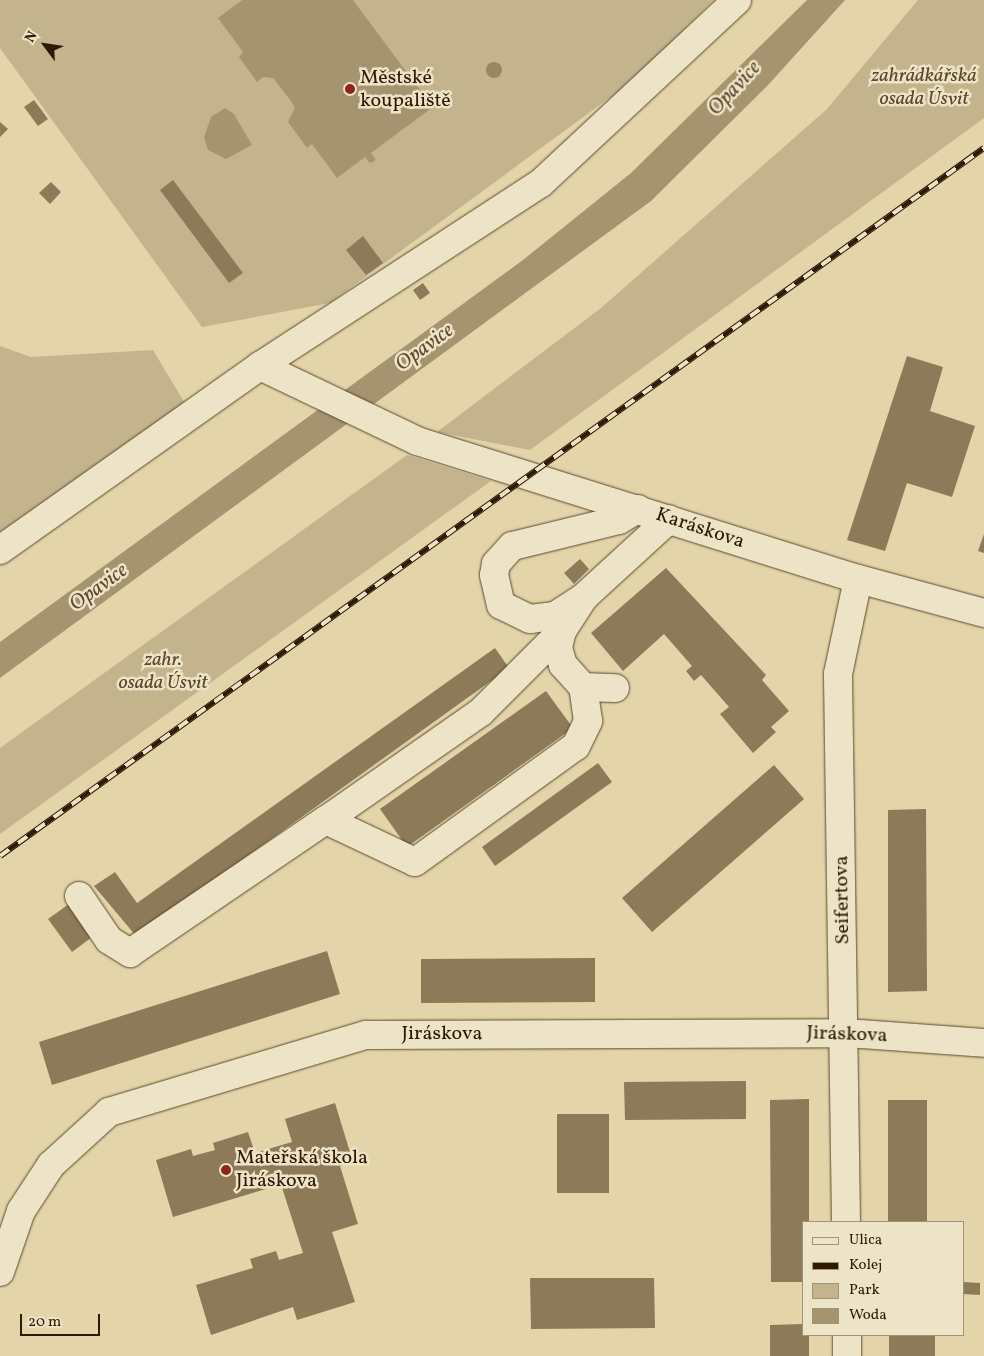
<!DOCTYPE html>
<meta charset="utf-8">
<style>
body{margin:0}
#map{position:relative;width:984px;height:1356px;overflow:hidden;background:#e3d4a9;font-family:Vollkorn,serif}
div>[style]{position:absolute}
.green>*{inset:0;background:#c4b48d}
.water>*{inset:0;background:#a69470}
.building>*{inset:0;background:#8d7a59}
.roads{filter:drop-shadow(0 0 1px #5c482c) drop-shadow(0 0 1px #5c482c)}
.minor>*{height:28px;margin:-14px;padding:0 14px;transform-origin:14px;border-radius:14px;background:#ede3c7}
.rail>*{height:5.5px;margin-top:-2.75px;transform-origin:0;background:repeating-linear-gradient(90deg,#ede3c7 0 11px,#2f1902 0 22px);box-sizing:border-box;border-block:1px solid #2f1902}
.trees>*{width:16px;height:16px;margin:-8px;border-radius:50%;background:#998764}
.dots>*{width:14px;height:14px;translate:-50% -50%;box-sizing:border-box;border:2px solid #ede3c7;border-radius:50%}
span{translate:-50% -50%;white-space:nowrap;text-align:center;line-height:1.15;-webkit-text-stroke:5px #ede3c7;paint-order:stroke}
.park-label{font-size:20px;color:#5c482c;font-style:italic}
.poi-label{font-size:20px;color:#2f1902}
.left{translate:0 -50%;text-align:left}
.street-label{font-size:20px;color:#2f1902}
.water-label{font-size:21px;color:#5f4a2e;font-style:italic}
.legend{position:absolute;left:802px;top:1221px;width:162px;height:115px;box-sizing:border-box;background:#ede3c7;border:1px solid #a19278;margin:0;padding:6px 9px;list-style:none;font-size:15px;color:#2f1902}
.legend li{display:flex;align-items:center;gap:10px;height:25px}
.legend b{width:25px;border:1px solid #a19278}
.north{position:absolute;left:20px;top:20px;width:50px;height:50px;-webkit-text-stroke:4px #ede3c7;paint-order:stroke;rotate:301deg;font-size:14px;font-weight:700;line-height:20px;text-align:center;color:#2f1902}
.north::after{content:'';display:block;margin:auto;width:18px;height:22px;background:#2f1902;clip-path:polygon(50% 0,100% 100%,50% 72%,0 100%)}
.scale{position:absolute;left:20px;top:1314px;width:80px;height:22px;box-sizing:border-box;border:2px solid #2f1902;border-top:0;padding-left:6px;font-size:15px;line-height:18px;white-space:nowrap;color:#2f1902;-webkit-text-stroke:4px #ede3c7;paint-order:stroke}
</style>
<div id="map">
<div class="green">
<i style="clip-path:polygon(0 0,714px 0,627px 85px,330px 303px,202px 327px,0 48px)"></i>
<i style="clip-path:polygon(918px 0,984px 0,984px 118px,530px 450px,437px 432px,601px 308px,827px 109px)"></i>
<i style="clip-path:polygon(0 346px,31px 357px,153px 350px,186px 405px,0 540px)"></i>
<i style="clip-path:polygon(407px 455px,491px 481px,0 834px,0 748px)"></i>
</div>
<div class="water">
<i style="clip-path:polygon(242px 0,353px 0,428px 101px,436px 95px,441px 101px,371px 153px,376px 160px,370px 163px,365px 157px,337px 178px,312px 144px,307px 148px,288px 122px,295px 108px,291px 101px,273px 78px,263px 77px,257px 82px,239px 57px,243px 52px,218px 18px)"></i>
<i style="clip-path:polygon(807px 0,845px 0,769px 84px,651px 201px,0 678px,0 642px,523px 260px,631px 173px)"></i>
<i style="clip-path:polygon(225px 108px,234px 114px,252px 145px,226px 159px,208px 150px,204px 137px,211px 117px)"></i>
</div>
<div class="building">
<i style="clip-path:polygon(34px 100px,48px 119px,38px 126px,24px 107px)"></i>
<i style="clip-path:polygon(0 122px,8px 129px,0 137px)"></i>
<i style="clip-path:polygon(173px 180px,243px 273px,229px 283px,160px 190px)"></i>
<i style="clip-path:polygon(51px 182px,61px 192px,50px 204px,39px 193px)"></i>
<i style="clip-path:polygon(363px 236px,383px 263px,366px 275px,346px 250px)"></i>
<i style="clip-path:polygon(423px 283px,430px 293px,420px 300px,413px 290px)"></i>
<i style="clip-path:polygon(907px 356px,943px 367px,930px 411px,975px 426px,952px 497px,907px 483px,885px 551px,847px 540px)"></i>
<i style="clip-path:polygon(984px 534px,984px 553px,978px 551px)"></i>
<i style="clip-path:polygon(580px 559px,589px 569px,574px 584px,564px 573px)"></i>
<i style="clip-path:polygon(666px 568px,766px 675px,762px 680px,789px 711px,771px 727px,776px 732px,753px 753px,720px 714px,729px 707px,701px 675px,694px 681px,686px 671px,692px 666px,664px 634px,623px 671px,591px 633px)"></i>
<i style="clip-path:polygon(495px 648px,509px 668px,136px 936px,94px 886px,115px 872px,137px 903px)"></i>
<i style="clip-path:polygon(546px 691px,573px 728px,407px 847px,380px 809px)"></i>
<i style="clip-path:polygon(598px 763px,612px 782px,495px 866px,482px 847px)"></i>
<i style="clip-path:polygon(774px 765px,804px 799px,652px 932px,622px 898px)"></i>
<i style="clip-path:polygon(926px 809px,927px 991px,888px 992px,888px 810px)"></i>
<i style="clip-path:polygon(69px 904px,92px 937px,72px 952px,48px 919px)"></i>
<i style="clip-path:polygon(327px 951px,340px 994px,52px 1085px,39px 1042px)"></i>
<i style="clip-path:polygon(595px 958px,595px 1002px,421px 1003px,421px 959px)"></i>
<i style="clip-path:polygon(746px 1081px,746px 1119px,625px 1120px,624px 1082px)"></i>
<i style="clip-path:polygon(809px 1099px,809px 1222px,803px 1222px,803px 1282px,771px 1282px,770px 1100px)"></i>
<i style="clip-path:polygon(888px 1100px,927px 1100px,927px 1222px,888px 1222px)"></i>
<i style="clip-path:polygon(335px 1103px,353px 1162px,340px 1166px,358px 1224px,332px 1232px,355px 1302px,297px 1320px,293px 1307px,211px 1335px,196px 1285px,253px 1268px,250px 1259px,276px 1251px,279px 1260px,303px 1253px,277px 1172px,262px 1177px,266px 1189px,173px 1217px,156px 1160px,191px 1149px,193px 1156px,215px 1150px,213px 1143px,248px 1132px,255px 1153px,292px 1142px,285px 1119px)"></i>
<i style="clip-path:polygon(557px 1114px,609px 1114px,609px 1193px,557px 1193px)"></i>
<i style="clip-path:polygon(530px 1278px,654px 1278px,655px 1328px,531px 1329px)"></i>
<i style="clip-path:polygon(963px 1282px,980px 1283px,980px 1295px,963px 1294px)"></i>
<i style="clip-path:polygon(803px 1324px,803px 1335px,809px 1335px,809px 1356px,770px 1356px,770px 1325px)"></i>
<i style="clip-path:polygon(889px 1335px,935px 1335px,935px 1356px,889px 1356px)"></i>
</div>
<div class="roads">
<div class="minor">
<i style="left:260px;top:366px;width:174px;rotate:25.5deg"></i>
<i style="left:417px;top:441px;width:462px;rotate:17.4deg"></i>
<i style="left:858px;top:579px;width:131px;rotate:15.1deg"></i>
<i style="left:638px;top:509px;width:22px;rotate:150deg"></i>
<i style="left:619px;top:520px;width:110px;rotate:166.3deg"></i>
<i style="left:512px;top:546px;width:24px;rotate:132deg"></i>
<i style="left:496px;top:564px;width:11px;rotate:100deg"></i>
<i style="left:494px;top:575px;width:31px;rotate:77deg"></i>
<i style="left:501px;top:605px;width:32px;rotate:26deg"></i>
<i style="left:530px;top:619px;width:25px;rotate:-7deg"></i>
<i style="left:555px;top:616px;width:35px;rotate:-33deg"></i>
<i style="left:584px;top:597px;width:115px;rotate:-42.5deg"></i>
<i style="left:0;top:550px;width:319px;rotate:-35.3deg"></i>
<i style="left:260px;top:366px;width:335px;rotate:-33.1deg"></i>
<i style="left:541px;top:183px;width:268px;rotate:-43deg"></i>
<i style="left:562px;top:631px;width:115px;rotate:135deg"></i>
<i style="left:481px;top:712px;width:189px;rotate:145.1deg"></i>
<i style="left:326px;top:820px;width:98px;rotate:25.3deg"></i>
<i style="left:415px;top:862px;width:198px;rotate:-35.8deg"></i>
<i style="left:576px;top:746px;width:28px;rotate:-64deg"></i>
<i style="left:588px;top:721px;width:34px;rotate:-98deg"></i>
<i style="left:583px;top:687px;width:30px;rotate:-132deg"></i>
<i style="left:563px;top:665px;width:19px;rotate:-106deg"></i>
<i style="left:558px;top:647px;width:16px;rotate:-76deg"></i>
<i style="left:562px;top:631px;width:40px;rotate:-57.1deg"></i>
<i style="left:583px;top:687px;width:32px;rotate:2deg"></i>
<i style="left:79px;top:896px;width:53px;rotate:55.7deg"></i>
<i style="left:109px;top:940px;width:25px;rotate:32deg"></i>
<i style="left:130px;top:953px;width:237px;rotate:-34.2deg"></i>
<i style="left:846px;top:1222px;width:548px;rotate:-90.84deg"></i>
<i style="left:838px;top:674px;width:97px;rotate:-78.1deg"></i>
<i style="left:0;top:1272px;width:65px;rotate:-71deg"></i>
<i style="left:21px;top:1211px;width:55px;rotate:-56.9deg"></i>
<i style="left:51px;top:1165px;width:79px;rotate:-42.4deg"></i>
<i style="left:109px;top:1112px;width:268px;rotate:-16.7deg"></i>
<i style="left:366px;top:1035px;width:480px;rotate:-0.2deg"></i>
<i style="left:846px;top:1033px;width:138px;rotate:4.1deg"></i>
<i style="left:847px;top:1335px;width:21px;rotate:90deg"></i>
</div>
</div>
<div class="rail">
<i style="left:0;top:856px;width:1212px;rotate:-35.74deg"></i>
</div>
<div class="trees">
<i style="left:494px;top:70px"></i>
</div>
<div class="dots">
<i style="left:350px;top:89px;background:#8f2418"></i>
<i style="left:226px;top:1170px;background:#8f2418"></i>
</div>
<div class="park-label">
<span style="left:924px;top:88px">zahrádkářská<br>osada Úsvit</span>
<span style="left:163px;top:672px">zahr.<br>osada Úsvit</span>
</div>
<div class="poi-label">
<span class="left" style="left:360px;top:90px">Městské<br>koupaliště</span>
<span class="left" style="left:236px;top:1170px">Mateřská škola<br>Jiráskova</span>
</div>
<div class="street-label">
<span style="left:700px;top:529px;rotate:18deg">Karáskova</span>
<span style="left:843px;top:900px;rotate:-91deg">Seifertova</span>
<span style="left:442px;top:1034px">Jiráskova</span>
<span style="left:847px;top:1035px;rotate:2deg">Jiráskova</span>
</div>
<div class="water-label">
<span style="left:735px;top:89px;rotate:-47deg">Opavice</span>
<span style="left:425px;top:348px;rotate:-36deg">Opavice</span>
<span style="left:99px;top:588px;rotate:-36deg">Opavice</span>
</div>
<ul class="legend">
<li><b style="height:6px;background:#ede3c7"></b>Ulica</li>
<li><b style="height:6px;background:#2f1902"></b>Kolej</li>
<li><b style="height:14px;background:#c4b48d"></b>Park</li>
<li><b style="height:14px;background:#a69470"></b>Woda</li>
</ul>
<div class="north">N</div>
<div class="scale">20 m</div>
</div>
